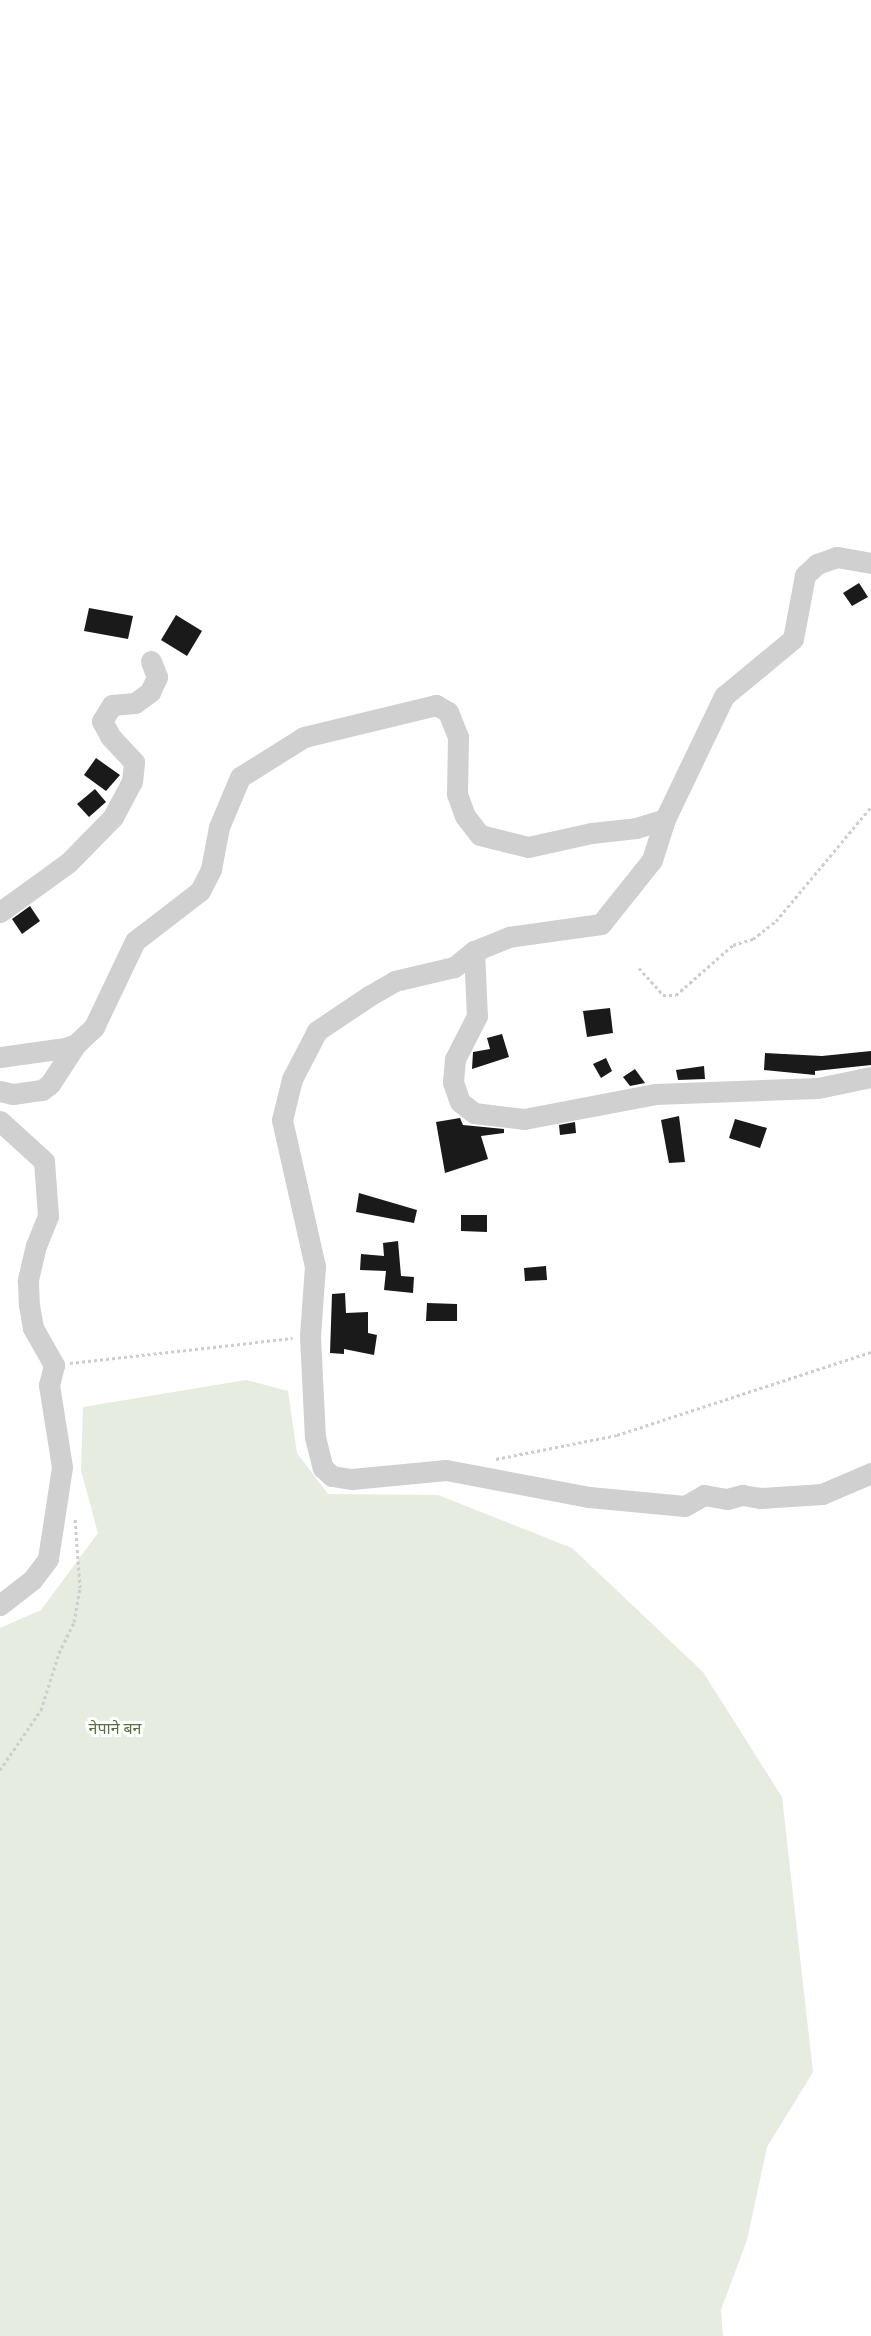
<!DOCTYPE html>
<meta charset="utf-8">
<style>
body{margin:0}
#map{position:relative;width:871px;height:2336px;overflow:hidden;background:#fff;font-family:Karla,"Noto Sans Devanagari",sans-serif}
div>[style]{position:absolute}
.green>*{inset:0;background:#e6ecdf}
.building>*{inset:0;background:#1a1a1a}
.path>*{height:3px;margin-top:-1.5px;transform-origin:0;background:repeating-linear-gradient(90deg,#cdcdcd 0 3px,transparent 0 6px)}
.minor>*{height:21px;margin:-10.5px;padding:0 10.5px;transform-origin:10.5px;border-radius:10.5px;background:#d0d0d0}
span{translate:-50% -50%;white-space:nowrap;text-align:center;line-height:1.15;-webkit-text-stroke:6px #fff;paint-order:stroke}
.park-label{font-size:16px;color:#56703f}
</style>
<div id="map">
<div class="green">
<i style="clip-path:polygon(246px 1380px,288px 1391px,297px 1453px,328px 1494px,438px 1495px,572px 1548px,703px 1672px,782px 1797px,813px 2072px,767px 2147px,747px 2240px,721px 2310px,723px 2336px,0 2336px,0 1628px,41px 1610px,98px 1533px,81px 1471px,83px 1407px)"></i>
</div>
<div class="building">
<i style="clip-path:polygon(859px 583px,868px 597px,852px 606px,843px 593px)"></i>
<i style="clip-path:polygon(89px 608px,133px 616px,128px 639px,84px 631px)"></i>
<i style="clip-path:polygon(176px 615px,202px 631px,187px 656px,161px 640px)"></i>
<i style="clip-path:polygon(96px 758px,120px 775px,106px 791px,84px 775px)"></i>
<i style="clip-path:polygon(95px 789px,106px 802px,89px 817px,77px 804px)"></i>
<i style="clip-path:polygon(30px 906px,40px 921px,22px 934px,12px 919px)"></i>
<i style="clip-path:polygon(610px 1008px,613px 1033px,587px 1037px,583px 1011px)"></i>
<i style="clip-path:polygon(502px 1034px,509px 1057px,472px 1069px,473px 1052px,490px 1049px,487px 1038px)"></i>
<i style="clip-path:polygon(871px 1051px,871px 1065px,815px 1071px,815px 1075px,764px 1070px,765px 1053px,822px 1056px)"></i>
<i style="clip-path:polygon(606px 1058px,612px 1071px,601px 1078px,593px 1064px)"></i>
<i style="clip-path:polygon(704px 1066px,705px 1079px,678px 1080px,676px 1070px)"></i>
<i style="clip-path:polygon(635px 1069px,645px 1083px,630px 1086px,623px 1077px)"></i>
<i style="clip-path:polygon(679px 1116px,685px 1162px,669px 1163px,661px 1120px)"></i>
<i style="clip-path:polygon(460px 1118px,463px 1125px,504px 1129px,504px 1133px,481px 1136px,488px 1159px,445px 1173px,436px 1122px)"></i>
<i style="clip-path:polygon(735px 1119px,767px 1128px,760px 1148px,729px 1138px)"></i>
<i style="clip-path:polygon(575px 1122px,576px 1133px,560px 1135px,559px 1125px)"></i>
<i style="clip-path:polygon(359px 1193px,417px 1210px,414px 1223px,356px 1212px)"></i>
<i style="clip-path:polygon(461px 1215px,487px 1215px,487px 1232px,461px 1231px)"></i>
<i style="clip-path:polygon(398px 1241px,401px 1276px,414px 1277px,413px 1293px,384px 1290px,386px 1271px,360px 1270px,361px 1254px,384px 1256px,383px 1243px)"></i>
<i style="clip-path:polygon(546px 1266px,547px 1280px,525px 1281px,524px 1268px)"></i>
<i style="clip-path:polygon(345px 1293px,346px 1313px,368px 1312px,368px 1333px,377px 1335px,374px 1355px,344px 1349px,344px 1354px,330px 1353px,332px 1294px)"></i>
<i style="clip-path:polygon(427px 1303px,457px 1304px,457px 1321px,426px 1321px)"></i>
</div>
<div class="path">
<i style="left:639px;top:968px;width:36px;rotate:48deg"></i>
<i style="left:663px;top:995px;width:13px"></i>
<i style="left:676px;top:995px;width:76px;rotate:-41.3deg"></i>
<i style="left:733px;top:945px;width:21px;rotate:-17deg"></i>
<i style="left:753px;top:939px;width:29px;rotate:-38deg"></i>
<i style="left:776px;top:921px;width:148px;rotate:-50.2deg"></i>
<i style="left:70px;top:1363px;width:224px;rotate:-6.4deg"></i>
<i style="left:496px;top:1459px;width:123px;rotate:-11.2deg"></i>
<i style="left:617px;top:1435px;width:267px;rotate:-18.1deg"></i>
<i style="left:0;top:1770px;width:73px;rotate:-55.7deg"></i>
<i style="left:41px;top:1710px;width:60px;rotate:-72.5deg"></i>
<i style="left:59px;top:1653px;width:34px;rotate:-64deg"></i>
<i style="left:74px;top:1622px;width:35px;rotate:-80deg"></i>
<i style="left:80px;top:1588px;width:70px;rotate:-94.1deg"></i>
</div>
<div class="minor">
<i style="left:871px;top:563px;width:35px;rotate:-170deg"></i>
<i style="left:837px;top:557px;width:21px;rotate:161deg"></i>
<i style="left:817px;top:564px;width:16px;rotate:137deg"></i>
<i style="left:805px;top:575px;width:65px;rotate:100.6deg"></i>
<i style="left:793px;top:639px;width:89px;rotate:140.4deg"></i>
<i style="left:724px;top:696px;width:136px;rotate:115.6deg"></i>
<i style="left:665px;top:819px;width:43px;rotate:107.6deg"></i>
<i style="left:652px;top:860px;width:82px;rotate:128.6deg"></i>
<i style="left:601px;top:924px;width:93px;rotate:172deg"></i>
<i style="left:509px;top:937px;width:38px;rotate:158deg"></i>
<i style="left:474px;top:951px;width:26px;rotate:141deg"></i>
<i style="left:454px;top:967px;width:61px;rotate:166.7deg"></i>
<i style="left:395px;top:981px;width:30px;rotate:150deg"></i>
<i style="left:369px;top:996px;width:63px;rotate:146.1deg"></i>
<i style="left:317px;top:1031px;width:54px;rotate:117.5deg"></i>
<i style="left:292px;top:1079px;width:42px;rotate:103.7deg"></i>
<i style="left:282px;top:1120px;width:150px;rotate:77.3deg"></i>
<i style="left:315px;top:1266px;width:70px;rotate:94.1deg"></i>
<i style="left:310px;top:1336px;width:101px;rotate:87.2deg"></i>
<i style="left:315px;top:1437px;width:32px;rotate:76deg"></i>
<i style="left:323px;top:1468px;width:12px;rotate:42deg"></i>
<i style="left:332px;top:1476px;width:20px;rotate:9deg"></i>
<i style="left:352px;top:1479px;width:94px;rotate:-5.5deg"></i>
<i style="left:446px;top:1470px;width:146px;rotate:10.7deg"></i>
<i style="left:589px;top:1497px;width:96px;rotate:5.4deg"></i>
<i style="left:685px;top:1506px;width:22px;rotate:-30deg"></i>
<i style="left:704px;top:1495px;width:23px;rotate:10deg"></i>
<i style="left:727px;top:1499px;width:16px;rotate:-15deg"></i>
<i style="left:742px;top:1495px;width:18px;rotate:9deg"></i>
<i style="left:760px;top:1498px;width:62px;rotate:-3.7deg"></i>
<i style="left:822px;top:1494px;width:53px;rotate:-23.2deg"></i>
<i style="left:0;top:912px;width:85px;rotate:-35.9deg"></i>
<i style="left:69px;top:862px;width:63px;rotate:-45.6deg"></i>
<i style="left:113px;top:817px;width:40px;rotate:-62deg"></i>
<i style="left:132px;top:782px;width:20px;rotate:-84deg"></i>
<i style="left:134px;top:762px;width:35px;rotate:-133deg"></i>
<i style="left:110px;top:736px;width:17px;rotate:-118deg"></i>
<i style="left:102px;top:721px;width:19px;rotate:-58deg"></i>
<i style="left:112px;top:705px;width:23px;rotate:-5deg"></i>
<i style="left:135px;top:703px;width:19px;rotate:-36deg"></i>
<i style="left:150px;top:692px;width:17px;rotate:-65deg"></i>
<i style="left:157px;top:677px;width:17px;rotate:-111deg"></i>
<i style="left:474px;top:951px;width:65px;rotate:87.4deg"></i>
<i style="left:477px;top:1016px;width:48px;rotate:117.1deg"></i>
<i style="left:455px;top:1059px;width:23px;rotate:95deg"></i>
<i style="left:453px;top:1082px;width:21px;rotate:71deg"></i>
<i style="left:460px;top:1102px;width:18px;rotate:38deg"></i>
<i style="left:474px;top:1113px;width:50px;rotate:6.8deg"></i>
<i style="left:524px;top:1119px;width:133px;rotate:-10.8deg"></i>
<i style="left:655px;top:1094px;width:163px;rotate:-2.1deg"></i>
<i style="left:818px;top:1088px;width:54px;rotate:-11.7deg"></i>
<i style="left:0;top:1057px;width:66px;rotate:-7.9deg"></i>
<i style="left:65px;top:1048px;width:12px;rotate:-20deg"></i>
<i style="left:76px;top:1044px;width:25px;rotate:-43deg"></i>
<i style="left:94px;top:1027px;width:95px;rotate:-64.5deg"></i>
<i style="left:135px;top:941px;width:82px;rotate:-37.6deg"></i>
<i style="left:200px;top:891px;width:25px;rotate:-63deg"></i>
<i style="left:211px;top:869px;width:43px;rotate:-79.2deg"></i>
<i style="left:219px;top:827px;width:54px;rotate:-67.2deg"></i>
<i style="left:240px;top:777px;width:75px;rotate:-32deg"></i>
<i style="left:304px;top:737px;width:136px;rotate:-13.6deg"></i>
<i style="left:436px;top:705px;width:14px;rotate:30deg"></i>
<i style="left:448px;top:712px;width:27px;rotate:68deg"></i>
<i style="left:458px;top:737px;width:57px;rotate:91deg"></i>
<i style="left:457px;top:794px;width:23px;rotate:70deg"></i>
<i style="left:465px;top:816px;width:24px;rotate:52deg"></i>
<i style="left:480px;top:835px;width:49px;rotate:14deg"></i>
<i style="left:528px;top:847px;width:65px;rotate:-12.5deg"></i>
<i style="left:591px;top:833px;width:45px;rotate:-6.3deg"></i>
<i style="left:636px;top:828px;width:30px;rotate:-17deg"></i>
<i style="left:0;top:1091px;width:13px;rotate:13deg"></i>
<i style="left:13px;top:1094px;width:29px;rotate:-8deg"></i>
<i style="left:42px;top:1090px;width:10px;rotate:-37deg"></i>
<i style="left:50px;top:1084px;width:48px;rotate:-57deg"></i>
<i style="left:0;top:1121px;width:59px;rotate:42.3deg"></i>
<i style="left:44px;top:1161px;width:55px;rotate:85.8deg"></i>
<i style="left:48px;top:1216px;width:31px;rotate:112deg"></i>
<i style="left:36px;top:1245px;width:37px;rotate:103deg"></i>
<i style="left:28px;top:1281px;width:24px;rotate:88deg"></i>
<i style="left:29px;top:1305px;width:23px;rotate:80deg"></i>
<i style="left:33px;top:1328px;width:43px;rotate:60.4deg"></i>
<i style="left:54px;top:1365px;width:21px;rotate:104deg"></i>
<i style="left:49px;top:1385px;width:83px;rotate:81deg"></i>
<i style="left:62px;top:1467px;width:93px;rotate:98.7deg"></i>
<i style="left:48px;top:1559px;width:26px;rotate:127deg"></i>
<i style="left:32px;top:1580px;width:41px;rotate:142deg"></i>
</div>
<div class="park-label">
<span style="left:115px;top:1729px">नेपाने बन</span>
</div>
</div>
